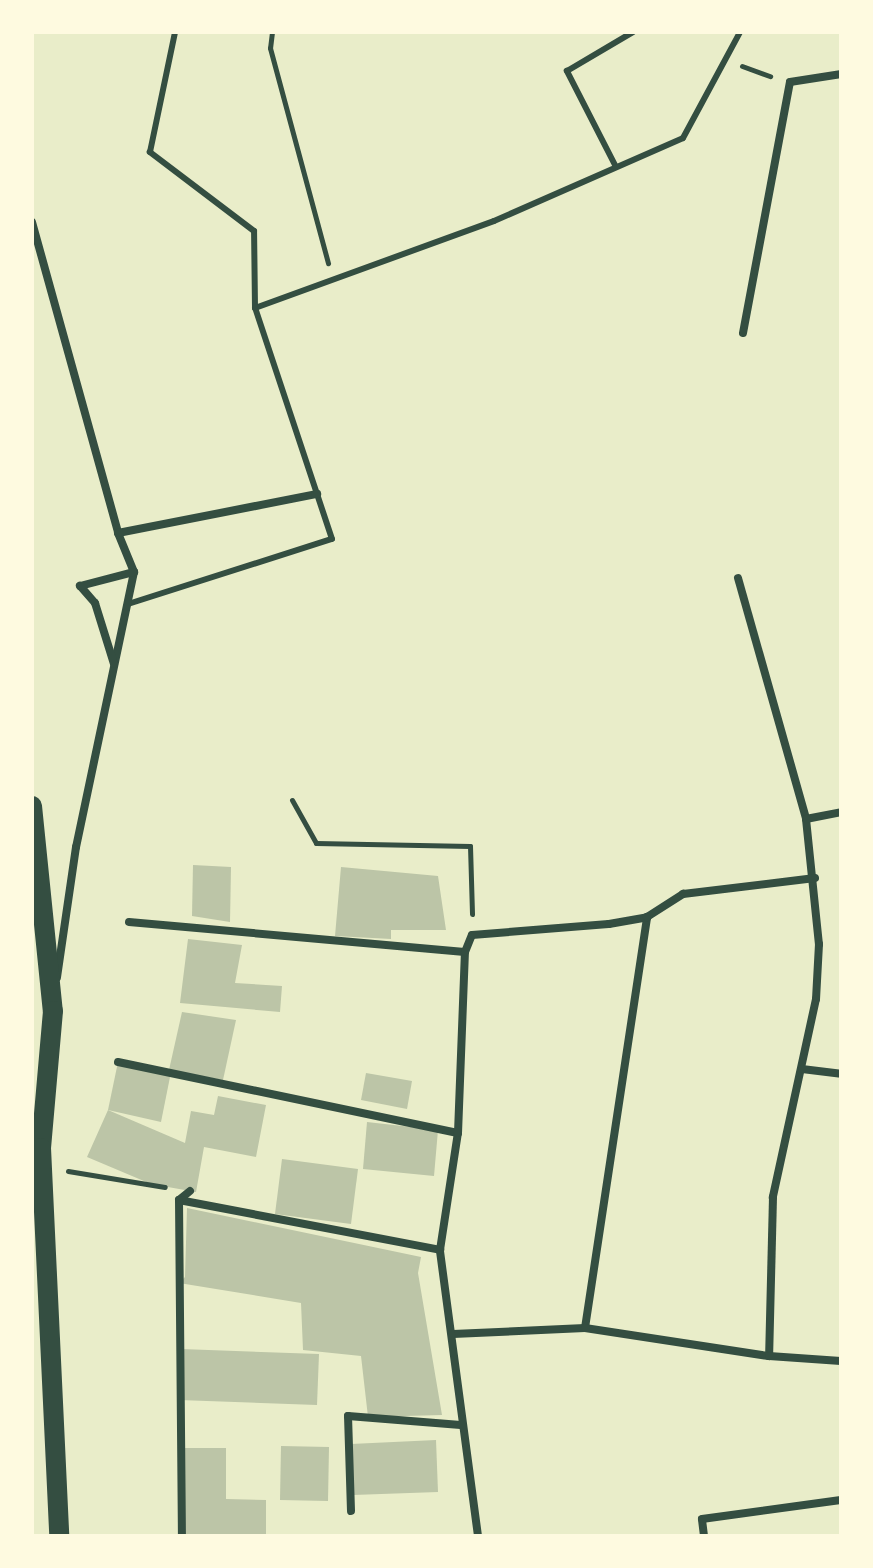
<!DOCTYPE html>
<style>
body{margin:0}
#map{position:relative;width:873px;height:1568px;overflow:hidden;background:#e9edc9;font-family:Barlow,sans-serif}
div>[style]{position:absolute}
.building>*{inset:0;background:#bcc5a7}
.path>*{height:5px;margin:-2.5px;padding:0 2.5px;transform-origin:2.5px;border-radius:2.5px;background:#344e41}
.service>*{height:6px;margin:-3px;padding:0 3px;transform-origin:3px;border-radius:3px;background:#344e41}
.minor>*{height:8px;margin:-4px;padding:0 4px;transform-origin:4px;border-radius:4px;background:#344e41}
.primary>*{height:20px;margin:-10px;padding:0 10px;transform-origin:10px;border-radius:10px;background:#344e41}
span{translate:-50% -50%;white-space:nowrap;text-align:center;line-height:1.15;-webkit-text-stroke:6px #fefae0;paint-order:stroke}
.frame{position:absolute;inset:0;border:34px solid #fefae0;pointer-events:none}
</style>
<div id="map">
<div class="building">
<i style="clip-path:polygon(193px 865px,231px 867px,230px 922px,192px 916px)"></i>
<i style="clip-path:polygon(341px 867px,438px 876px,446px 930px,391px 930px,391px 939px,335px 936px)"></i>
<i style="clip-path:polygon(188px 939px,242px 945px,235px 983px,282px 986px,280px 1012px,180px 1003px)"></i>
<i style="clip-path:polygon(182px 1012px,236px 1020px,223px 1080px,169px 1070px)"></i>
<i style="clip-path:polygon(118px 1062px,171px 1072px,161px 1122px,108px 1110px)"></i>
<i style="clip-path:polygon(366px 1073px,412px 1081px,407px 1109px,361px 1100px)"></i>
<i style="clip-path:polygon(218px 1096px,266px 1105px,256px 1157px,204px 1147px,196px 1192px,151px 1184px,87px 1157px,108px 1110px,185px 1143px,191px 1111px,214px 1115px)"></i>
<i style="clip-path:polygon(367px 1122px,438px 1130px,434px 1176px,363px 1169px)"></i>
<i style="clip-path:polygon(282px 1159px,358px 1169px,351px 1224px,275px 1214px)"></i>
<i style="clip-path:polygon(187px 1208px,421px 1257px,418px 1273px,442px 1415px,368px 1417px,361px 1356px,303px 1350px,301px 1303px,179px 1283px,185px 1277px)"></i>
<i style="clip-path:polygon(181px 1349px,319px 1354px,317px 1405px,179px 1400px)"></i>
<i style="clip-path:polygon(436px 1440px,438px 1492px,353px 1495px,351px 1444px)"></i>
<i style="clip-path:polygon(281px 1446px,329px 1447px,328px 1501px,280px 1500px)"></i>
<i style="clip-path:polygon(182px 1448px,226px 1448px,226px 1499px,266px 1500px,266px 1536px,182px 1536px)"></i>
</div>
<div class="path">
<i style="left:272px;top:32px;width:16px;rotate:97deg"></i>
<i style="left:270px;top:48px;width:223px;rotate:74.9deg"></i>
<i style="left:742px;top:66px;width:30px;rotate:20deg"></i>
<i style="left:292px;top:800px;width:49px;rotate:60.8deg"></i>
<i style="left:316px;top:843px;width:154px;rotate:1.1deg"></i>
<i style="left:470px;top:846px;width:68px;rotate:88.3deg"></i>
<i style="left:68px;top:1171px;width:98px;rotate:9.4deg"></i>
</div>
<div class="service">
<i style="left:615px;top:165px;width:106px;rotate:-117.1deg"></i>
<i style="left:567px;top:71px;width:77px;rotate:-30.6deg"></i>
<i style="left:255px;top:308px;width:254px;rotate:-20deg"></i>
<i style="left:494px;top:221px;width:206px;rotate:-23.7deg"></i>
<i style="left:683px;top:138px;width:120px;rotate:-61.7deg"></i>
<i style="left:128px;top:604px;width:214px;rotate:-17.7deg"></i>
<i style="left:332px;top:539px;width:243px;rotate:-108.4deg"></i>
<i style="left:255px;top:308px;width:77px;rotate:-90.7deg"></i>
<i style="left:254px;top:231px;width:131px;rotate:-142.8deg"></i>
<i style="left:150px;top:152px;width:123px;rotate:-78.2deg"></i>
</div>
<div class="minor">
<i style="left:32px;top:222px;width:323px;rotate:74.5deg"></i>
<i style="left:118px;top:533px;width:42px;rotate:67.7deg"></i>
<i style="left:134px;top:572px;width:281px;rotate:101.9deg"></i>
<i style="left:76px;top:847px;width:132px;rotate:98.3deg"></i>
<i style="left:743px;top:333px;width:255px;rotate:-79.4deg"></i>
<i style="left:790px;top:82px;width:52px;rotate:-8.9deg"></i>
<i style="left:118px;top:533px;width:203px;rotate:-11.1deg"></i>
<i style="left:738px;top:578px;width:250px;rotate:74.2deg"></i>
<i style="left:806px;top:819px;width:126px;rotate:84.1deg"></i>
<i style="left:819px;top:944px;width:55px;rotate:93.1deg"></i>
<i style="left:816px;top:999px;width:203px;rotate:102.3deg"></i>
<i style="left:773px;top:1197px;width:159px;rotate:91.4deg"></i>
<i style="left:114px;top:664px;width:64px;rotate:-107.3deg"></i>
<i style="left:95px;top:603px;width:23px;rotate:-131deg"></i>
<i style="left:80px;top:586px;width:56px;rotate:-14.5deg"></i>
<i style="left:806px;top:819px;width:36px;rotate:-11deg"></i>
<i style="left:129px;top:922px;width:337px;rotate:5.1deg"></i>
<i style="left:118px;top:1062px;width:347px;rotate:11.8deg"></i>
<i style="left:802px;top:1069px;width:39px;rotate:7deg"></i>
<i style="left:190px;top:1191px;width:14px;rotate:141deg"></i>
<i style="left:179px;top:1200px;width:266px;rotate:10.8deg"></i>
<i style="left:179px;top:1200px;width:336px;rotate:89.5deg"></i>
<i style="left:585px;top:1328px;width:416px;rotate:-81.4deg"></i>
<i style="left:453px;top:1334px;width:132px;rotate:-2.6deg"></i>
<i style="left:585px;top:1328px;width:186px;rotate:8.7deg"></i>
<i style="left:769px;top:1356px;width:72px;rotate:4deg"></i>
<i style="left:351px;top:1511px;width:95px;rotate:-91.8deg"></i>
<i style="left:348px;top:1416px;width:113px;rotate:4.6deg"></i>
<i style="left:478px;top:1536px;width:289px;rotate:-97.6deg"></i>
<i style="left:440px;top:1250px;width:118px;rotate:-81.3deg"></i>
<i style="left:458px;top:1133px;width:181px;rotate:-87.8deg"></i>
<i style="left:465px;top:952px;width:18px;rotate:-68deg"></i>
<i style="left:472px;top:935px;width:137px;rotate:-4.6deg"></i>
<i style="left:609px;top:924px;width:39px;rotate:-10deg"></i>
<i style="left:647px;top:917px;width:43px;rotate:-32.6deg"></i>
<i style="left:683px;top:894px;width:133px;rotate:-6.9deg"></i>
<i style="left:704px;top:1536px;width:17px;rotate:-97deg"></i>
<i style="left:702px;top:1519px;width:140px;rotate:-7.8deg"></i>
</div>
<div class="primary">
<i style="left:32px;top:806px;width:206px;rotate:84.2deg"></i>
<i style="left:53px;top:1011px;width:138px;rotate:95deg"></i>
<i style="left:41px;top:1148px;width:388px;rotate:87.3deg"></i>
</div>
<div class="frame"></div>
</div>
